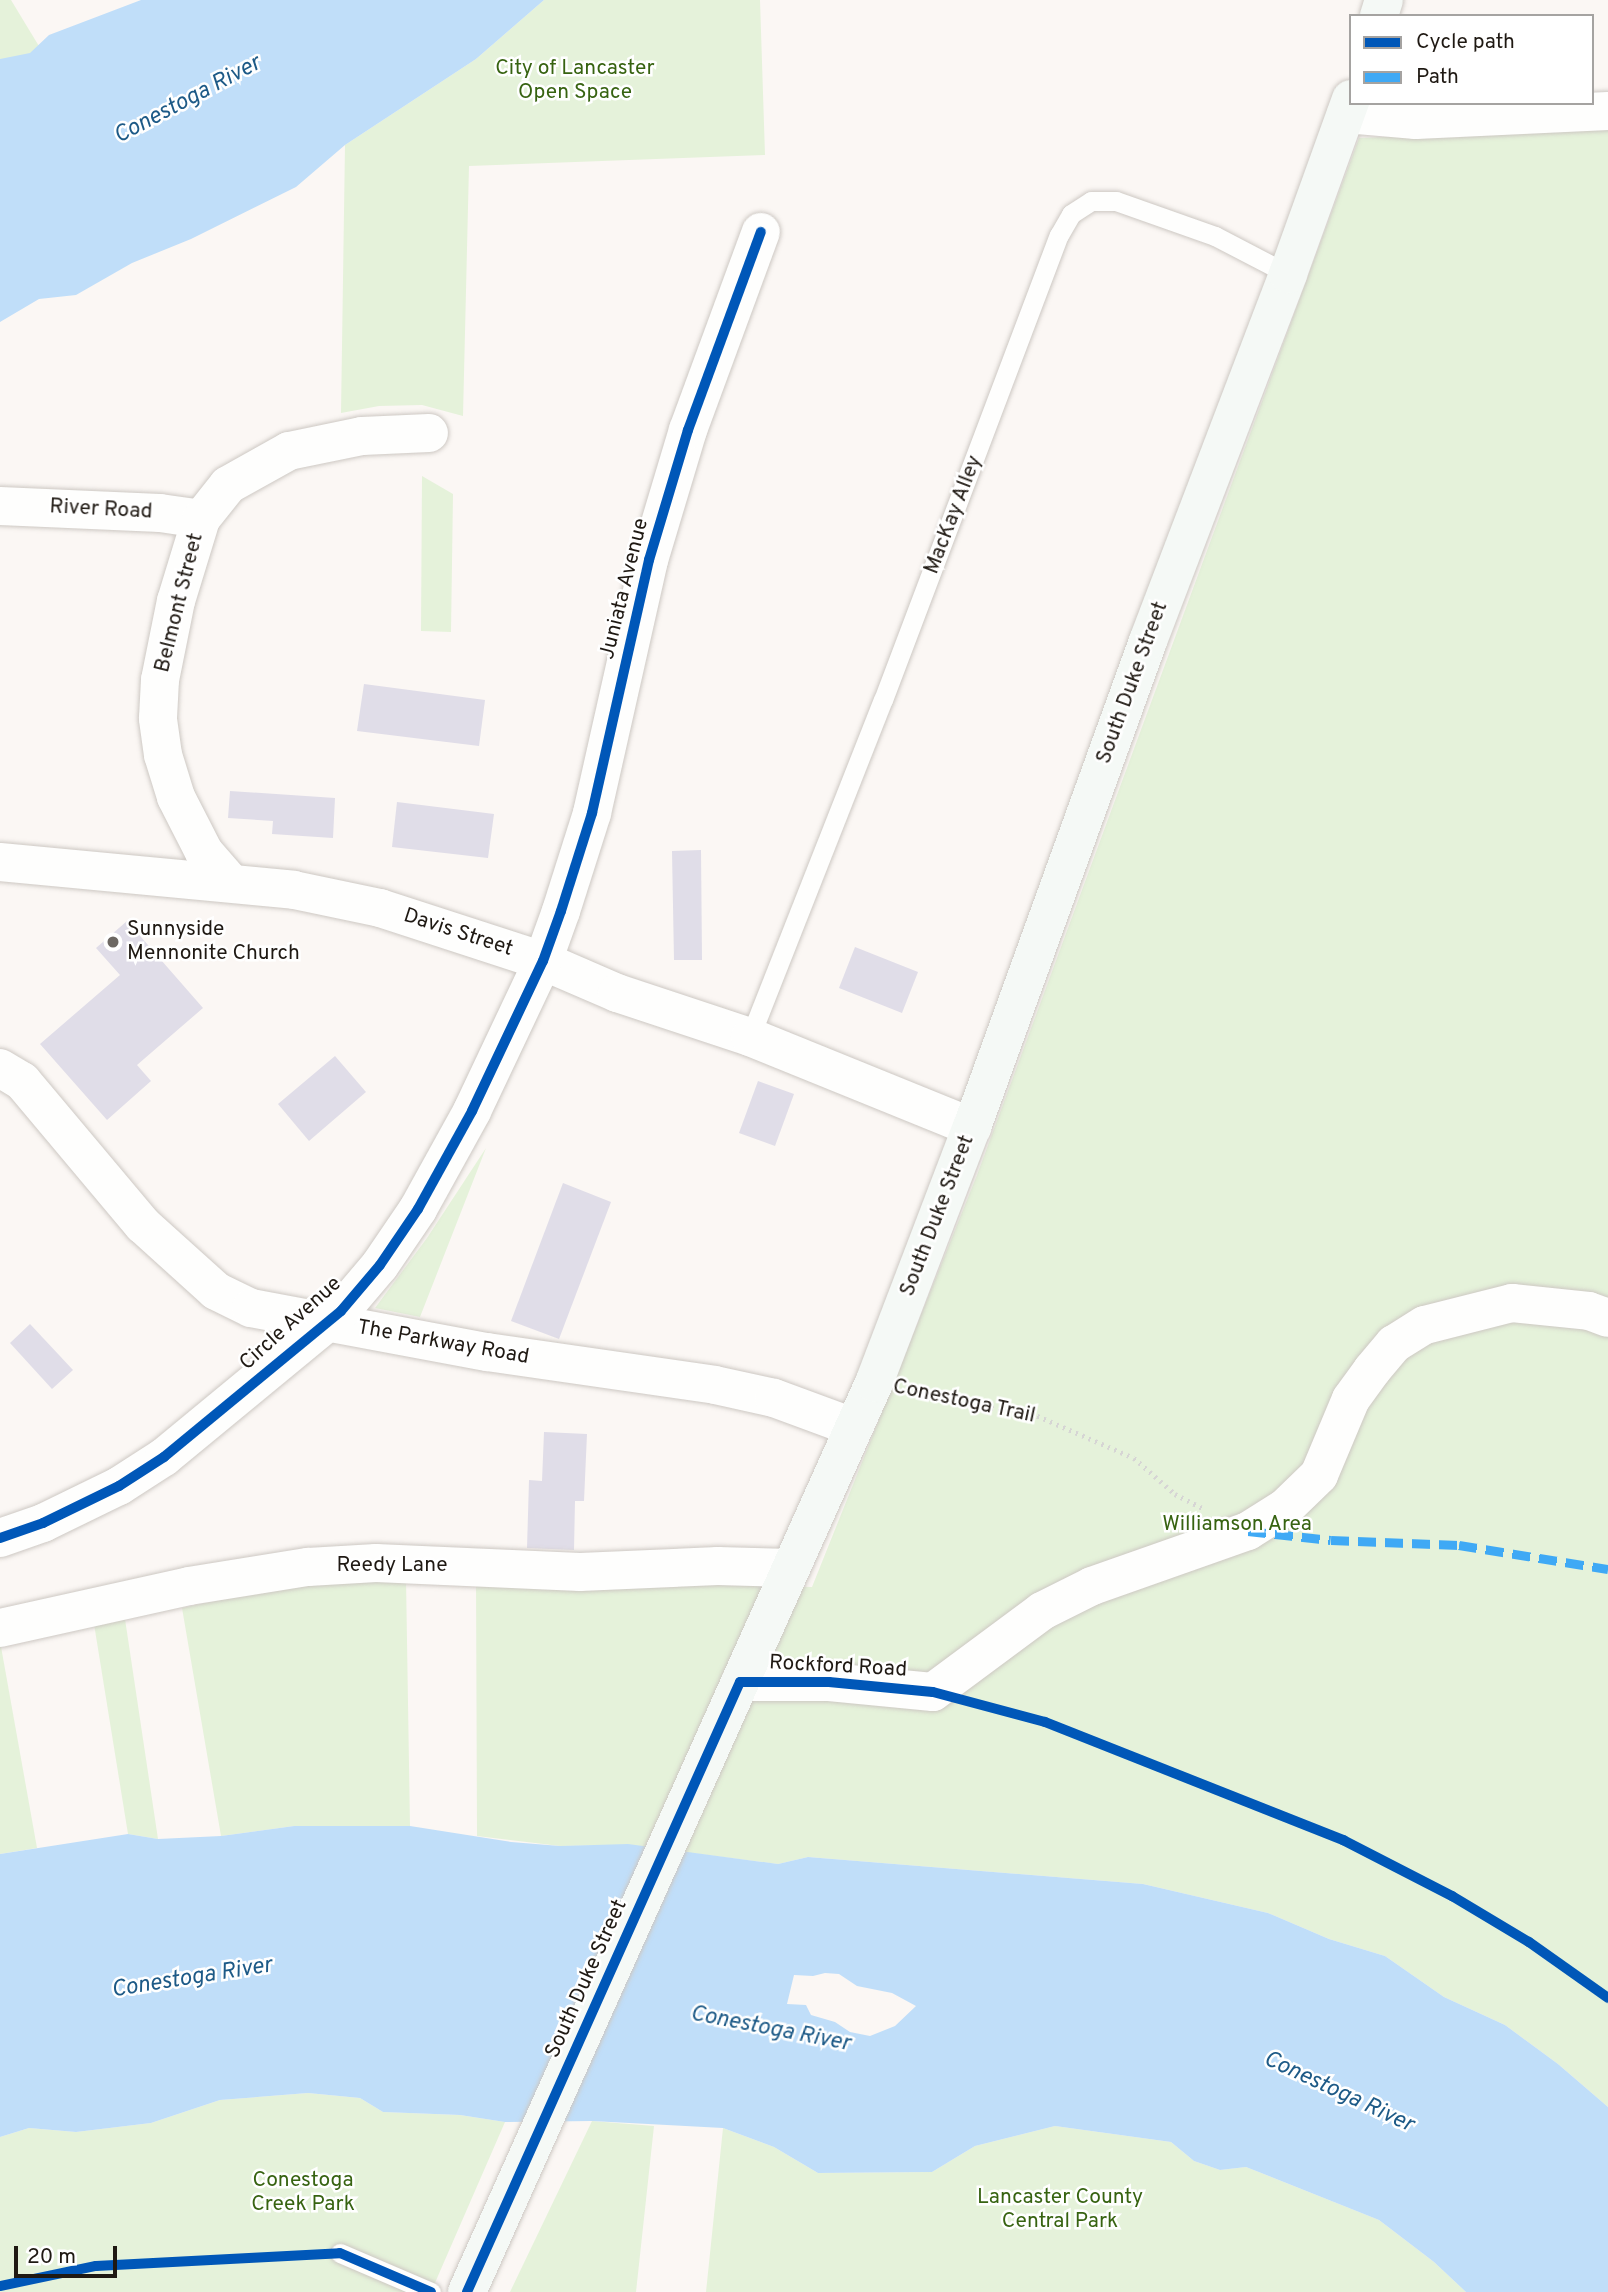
<!DOCTYPE html>
<style>
body{margin:0}
#map{position:relative;width:1608px;height:2292px;overflow:hidden;background:#fbf7f4;font-family:Overpass,sans-serif}
div>[style]{position:absolute}
.green>*{inset:0;background:#e5f2da}
.water>*{inset:0;background:#c0def9}
.building>*{inset:0;background:#e0dde8}
.path>*{height:4.5px;margin-top:-2.25px;transform-origin:0;background:repeating-linear-gradient(90deg,#d6d5d4 0 2px,transparent 0 7px)}
.roads{filter:drop-shadow(0 0 2px #cdc8c3) drop-shadow(0 0 2px #cdc8c3)}
.lane>*{height:19px;margin:-9.5px;padding:0 9.5px;transform-origin:9.5px;border-radius:9.5px;background:#fefefd}
.street>*{height:38px;margin:-19px;padding:0 19px;transform-origin:19px;border-radius:19px;background:#fefefd}
.secondary>*{height:38px;margin:-19px;padding:0 19px;transform-origin:19px;border-radius:19px;background:#f5f9f6}
.quiet>*{height:9px;margin-top:-4.5px;transform-origin:0;background:repeating-linear-gradient(90deg,#3fa9f5 0 18px,transparent 0 27px)}
.cycleway>*{height:10px;margin:-5px;padding:0 5px;transform-origin:5px;border-radius:5px;background:#0057b8}
.dots>*{width:19px;height:19px;translate:-50% -50%;box-sizing:border-box;border:4px solid #fff;border-radius:50%}
span{translate:-50% -50%;white-space:nowrap;text-align:center;line-height:1.15;-webkit-text-stroke:5px #fff;paint-order:stroke}
.park-label{font-size:21px;color:#376311}
.street-label{font-size:21px;color:#1f1913}
.poi-label{font-size:21px;color:#1f1913}
.left{translate:0 -50%;text-align:left}
.water-label{font-size:23px;color:#1d5a87;font-style:italic}
.legend{position:absolute;left:1349px;top:14px;width:245px;height:91px;box-sizing:border-box;background:#fff;border:2px solid #a5a3a1;margin:0;padding:9px 12px;list-style:none;font-size:21px;color:#1f1913}
.legend li{display:flex;align-items:center;gap:14px;height:35px}
.legend b{width:35px;border:2px solid #a5a3a1}
.scale{position:absolute;left:14px;top:2246px;width:103px;height:32px;box-sizing:border-box;border:4px solid #1f1913;border-top:0;padding-left:9px;font-size:21px;line-height:24px;white-space:nowrap;color:#1f1913;-webkit-text-stroke:5px #fff;paint-order:stroke}
</style>
<div id="map">
<div class="green">
<i style="clip-path:polygon(0 0,11px 0,68px 94px,0 128px)"></i>
<i style="clip-path:polygon(544px 0,760px 0,765px 155px,469px 166px,463px 416px,422px 405px,379px 406px,341px 413px,345px 145px,476px 59px)"></i>
<i style="clip-path:polygon(1608px 128px,1608px 2107px,1558px 2064px,1505px 2025px,1444px 1997px,1385px 1956px,1329px 1939px,1268px 1913px,1143px 1884px,808px 1857px,778px 1864px,628px 1845px,560px 1846px,477px 1836px,476px 1580px,812px 1587px,977px 1175px,1359px 138px)"></i>
<i style="clip-path:polygon(422px 476px,453px 494px,451px 632px,421px 631px)"></i>
<i style="clip-path:polygon(486px 1148px,420px 1317px,375px 1308px,427px 1238px)"></i>
<i style="clip-path:polygon(406px 1578px,410px 1826px,294px 1826px,221px 1836px,182px 1608px,306px 1581px)"></i>
<i style="clip-path:polygon(125px 1619px,158px 1839px,128px 1834px,94px 1624px)"></i>
<i style="clip-path:polygon(0 1641px,37px 1848px,0 1854px)"></i>
<i style="clip-path:polygon(308px 2093px,360px 2098px,383px 2112px,460px 2115px,505px 2122px,431px 2292px,0 2292px,0 2137px,29px 2128px,76px 2132px,151px 2123px,220px 2100px)"></i>
<i style="clip-path:polygon(592px 2121px,654px 2126px,636px 2292px,510px 2292px)"></i>
<i style="clip-path:polygon(1055px 2126px,1171px 2142px,1194px 2161px,1220px 2170px,1246px 2167px,1379px 2220px,1434px 2262px,1466px 2292px,706px 2292px,723px 2128px,774px 2147px,818px 2173px,932px 2172px,975px 2146px)"></i>
</div>
<div class="water">
<i style="clip-path:polygon(141px 0,544px 0,476px 59px,345px 145px,296px 187px,191px 239px,132px 263px,76px 295px,39px 299px,0 322px,0 59px,30px 53px,49px 35px)"></i>
<i style="clip-path:polygon(evenodd,294px 1826px,410px 1826px,511px 1842px,560px 1846px,628px 1844px,778px 1864px,808px 1857px,1143px 1884px,1268px 1913px,1329px 1939px,1385px 1956px,1444px 1997px,1505px 2025px,1558px 2064px,1608px 2107px,1608px 2292px,1466px 2292px,1434px 2262px,1379px 2220px,1246px 2167px,1220px 2170px,1194px 2161px,1171px 2142px,1055px 2126px,975px 2146px,932px 2172px,818px 2173px,774px 2147px,723px 2128px,592px 2121px,505px 2122px,460px 2115px,383px 2112px,360px 2098px,308px 2093px,220px 2100px,151px 2123px,76px 2132px,29px 2128px,0 2137px,0 1854px,128px 1834px,158px 1839px,221px 1836px,294px 1826px,825px 1973px,839px 1974px,857px 1986px,892px 1993px,916px 2006px,895px 2026px,870px 2036px,850px 2032px,835px 2022px,811px 2015px,806px 2005px,787px 2004px,794px 1975px,813px 1976px,825px 1973px)"></i>
</div>
<div class="building">
<i style="clip-path:polygon(364px 684px,485px 700px,479px 746px,357px 731px)"></i>
<i style="clip-path:polygon(230px 791px,335px 798px,333px 838px,272px 834px,273px 821px,228px 818px)"></i>
<i style="clip-path:polygon(397px 802px,494px 814px,488px 858px,392px 847px)"></i>
<i style="clip-path:polygon(701px 850px,702px 960px,674px 960px,672px 851px)"></i>
<i style="clip-path:polygon(127px 921px,203px 1008px,137px 1065px,151px 1081px,107px 1120px,40px 1044px,120px 975px,96px 948px)"></i>
<i style="clip-path:polygon(855px 947px,918px 972px,902px 1013px,839px 988px)"></i>
<i style="clip-path:polygon(335px 1056px,366px 1092px,309px 1141px,278px 1104px)"></i>
<i style="clip-path:polygon(758px 1081px,794px 1094px,775px 1146px,739px 1133px)"></i>
<i style="clip-path:polygon(563px 1183px,611px 1202px,559px 1339px,511px 1321px)"></i>
<i style="clip-path:polygon(30px 1324px,73px 1370px,52px 1389px,10px 1343px)"></i>
<i style="clip-path:polygon(544px 1432px,587px 1434px,584px 1501px,575px 1501px,574px 1550px,527px 1548px,529px 1480px,542px 1481px)"></i>
</div>
<div class="path">
<i style="left:909px;top:1392px;width:35px;rotate:15deg"></i>
<i style="left:943px;top:1401px;width:89px;rotate:7.8deg"></i>
<i style="left:1031px;top:1413px;width:112px;rotate:23.6deg"></i>
<i style="left:1134px;top:1458px;width:55px;rotate:41.3deg"></i>
<i style="left:1175px;top:1494px;width:33px;rotate:27deg"></i>
</div>
<div class="roads">
<div class="lane">
<i style="left:750px;top:1037px;width:362px;rotate:-68.5deg"></i>
<i style="left:883px;top:700px;width:497px;rotate:-69.3deg"></i>
<i style="left:1059px;top:235px;width:24px;rotate:-60deg"></i>
<i style="left:1071px;top:214px;width:24px;rotate:-33deg"></i>
<i style="left:1091px;top:201px;width:25px"></i>
<i style="left:1116px;top:201px;width:105px;rotate:19.5deg"></i>
<i style="left:1215px;top:236px;width:82px;rotate:27.5deg"></i>
<i style="left:340px;top:2253px;width:99px;rotate:23.2deg"></i>
</div>
<div class="street">
<i style="left:1346px;top:114px;width:70px;rotate:4.9deg"></i>
<i style="left:1416px;top:120px;width:192px;rotate:-2.7deg"></i>
<i style="left:0;top:506px;width:160px;rotate:2.5deg"></i>
<i style="left:160px;top:513px;width:41px;rotate:8.3deg"></i>
<i style="left:0;top:862px;width:295px;rotate:5.4deg"></i>
<i style="left:294px;top:890px;width:88px;rotate:11.8deg"></i>
<i style="left:380px;top:908px;width:171px;rotate:18deg"></i>
<i style="left:543px;top:961px;width:81px;rotate:23.4deg"></i>
<i style="left:617px;top:993px;width:140px;rotate:18.3deg"></i>
<i style="left:750px;top:1037px;width:240px;rotate:22.1deg"></i>
<i style="left:231px;top:883px;width:41px;rotate:-131.1deg"></i>
<i style="left:204px;top:852px;width:62px;rotate:-117deg"></i>
<i style="left:176px;top:797px;width:44px;rotate:-107.2deg"></i>
<i style="left:163px;top:755px;width:37px;rotate:-98deg"></i>
<i style="left:158px;top:718px;width:38px;rotate:-87deg"></i>
<i style="left:160px;top:680px;width:81px;rotate:-78.6deg"></i>
<i style="left:176px;top:601px;width:86px;rotate:-73deg"></i>
<i style="left:201px;top:519px;width:43px;rotate:-51.5deg"></i>
<i style="left:228px;top:485px;width:70px;rotate:-29.1deg"></i>
<i style="left:289px;top:451px;width:75px;rotate:-11.6deg"></i>
<i style="left:362px;top:436px;width:67px;rotate:-2.6deg"></i>
<i style="left:0;top:1068px;width:26px;rotate:31deg"></i>
<i style="left:22px;top:1081px;width:188px;rotate:50deg"></i>
<i style="left:143px;top:1225px;width:98px;rotate:42.1deg"></i>
<i style="left:216px;top:1291px;width:39px;rotate:26deg"></i>
<i style="left:251px;top:1308px;width:240px;rotate:10.6deg"></i>
<i style="left:487px;top:1352px;width:230px;rotate:8.2deg"></i>
<i style="left:715px;top:1385px;width:60px;rotate:12.4deg"></i>
<i style="left:774px;top:1398px;width:84px;rotate:20.2deg"></i>
<i style="left:0;top:1538px;width:46px;rotate:-19.2deg"></i>
<i style="left:43px;top:1523px;width:85px;rotate:-26deg"></i>
<i style="left:119px;top:1486px;width:54px;rotate:-32.8deg"></i>
<i style="left:164px;top:1457px;width:229px;rotate:-39.5deg"></i>
<i style="left:341px;top:1311px;width:60px;rotate:-49.7deg"></i>
<i style="left:380px;top:1265px;width:68px;rotate:-55.8deg"></i>
<i style="left:418px;top:1209px;width:112px;rotate:-61.1deg"></i>
<i style="left:472px;top:1111px;width:166px;rotate:-64.7deg"></i>
<i style="left:543px;top:961px;width:53px;rotate:-70.2deg"></i>
<i style="left:561px;top:911px;width:103px;rotate:-72.4deg"></i>
<i style="left:592px;top:813px;width:259px;rotate:-77.3deg"></i>
<i style="left:649px;top:560px;width:136px;rotate:-73.3deg"></i>
<i style="left:688px;top:430px;width:211px;rotate:-69.8deg"></i>
<i style="left:0;top:1628px;width:194px;rotate:-12.5deg"></i>
<i style="left:189px;top:1586px;width:121px;rotate:-9.1deg"></i>
<i style="left:308px;top:1567px;width:68px;rotate:-3.4deg"></i>
<i style="left:376px;top:1563px;width:204px;rotate:2.5deg"></i>
<i style="left:580px;top:1572px;width:138px;rotate:-2.5deg"></i>
<i style="left:718px;top:1566px;width:72px;rotate:1.6deg"></i>
<i style="left:740px;top:1682px;width:89px"></i>
<i style="left:829px;top:1682px;width:104px;rotate:5.5deg"></i>
<i style="left:933px;top:1692px;width:136px;rotate:-36.6deg"></i>
<i style="left:1042px;top:1611px;width:56px;rotate:-26.6deg"></i>
<i style="left:1092px;top:1586px;width:165px;rotate:-19.4deg"></i>
<i style="left:1248px;top:1531px;width:45px;rotate:-32.3deg"></i>
<i style="left:1286px;top:1507px;width:46px;rotate:-44.1deg"></i>
<i style="left:1319px;top:1475px;width:82px;rotate:-67.2deg"></i>
<i style="left:1351px;top:1399px;width:36px;rotate:-54deg"></i>
<i style="left:1372px;top:1370px;width:34px;rotate:-50deg"></i>
<i style="left:1394px;top:1344px;width:36px;rotate:-32deg"></i>
<i style="left:1425px;top:1325px;width:90px;rotate:-14.2deg"></i>
<i style="left:1512px;top:1303px;width:77px;rotate:5.9deg"></i>
<i style="left:1589px;top:1311px;width:20px;rotate:20deg"></i>
</div>
<div class="secondary">
<i style="left:1379px;top:16px;width:17px;rotate:-73deg"></i>
<i style="left:467px;top:2292px;width:996px;rotate:-65.88deg"></i>
<i style="left:874px;top:1383px;width:274px;rotate:-69.1deg"></i>
<i style="left:972px;top:1127px;width:517px;rotate:-70.09deg"></i>
<i style="left:1148px;top:641px;width:393px;rotate:-69.1deg"></i>
<i style="left:1288px;top:274px;width:186px;rotate:-70.2deg"></i>
</div>
</div>
<div class="quiet">
<i style="left:1248px;top:1531px;width:83px;rotate:6.2deg"></i>
<i style="left:1331px;top:1540px;width:128px;rotate:2.2deg"></i>
<i style="left:1459px;top:1545px;width:151px;rotate:9.2deg"></i>
</div>
<div class="cycleway">
<i style="left:0;top:1538px;width:46px;rotate:-19.2deg"></i>
<i style="left:43px;top:1523px;width:85px;rotate:-26deg"></i>
<i style="left:119px;top:1486px;width:54px;rotate:-32.8deg"></i>
<i style="left:164px;top:1457px;width:229px;rotate:-39.5deg"></i>
<i style="left:341px;top:1311px;width:60px;rotate:-49.7deg"></i>
<i style="left:380px;top:1265px;width:68px;rotate:-55.8deg"></i>
<i style="left:418px;top:1209px;width:112px;rotate:-61.1deg"></i>
<i style="left:472px;top:1111px;width:166px;rotate:-64.7deg"></i>
<i style="left:543px;top:961px;width:53px;rotate:-70.2deg"></i>
<i style="left:561px;top:911px;width:103px;rotate:-72.4deg"></i>
<i style="left:592px;top:813px;width:259px;rotate:-77.3deg"></i>
<i style="left:649px;top:560px;width:136px;rotate:-73.3deg"></i>
<i style="left:688px;top:430px;width:211px;rotate:-69.8deg"></i>
<i style="left:0;top:2286px;width:98px;rotate:-11.8deg"></i>
<i style="left:96px;top:2266px;width:244px;rotate:-3deg"></i>
<i style="left:340px;top:2253px;width:99px;rotate:23.2deg"></i>
<i style="left:467px;top:2292px;width:668px;rotate:-65.89deg"></i>
<i style="left:740px;top:1682px;width:89px"></i>
<i style="left:829px;top:1682px;width:104px;rotate:5.5deg"></i>
<i style="left:933px;top:1692px;width:116px;rotate:15deg"></i>
<i style="left:1045px;top:1722px;width:321px;rotate:21.6deg"></i>
<i style="left:1343px;top:1840px;width:123px;rotate:27.2deg"></i>
<i style="left:1452px;top:1896px;width:90px;rotate:30.9deg"></i>
<i style="left:1529px;top:1942px;width:97px;rotate:35.3deg"></i>
</div>
<div class="dots">
<i style="left:113px;top:942px;background:#6c6762"></i>
</div>
<div class="park-label">
<span style="left:575px;top:81px">City of Lancaster<br>Open Space</span>
<span style="left:1237px;top:1525px">Williamson Area</span>
<span style="left:303px;top:2193px">Conestoga<br>Creek Park</span>
<span style="left:1060px;top:2210px">Lancaster County<br>Central Park</span>
</div>
<div class="street-label">
<span style="left:101px;top:510px;rotate:3deg">River Road</span>
<span style="left:954px;top:515px;rotate:-69deg">MacKay Alley</span>
<span style="left:625px;top:589px;rotate:-76deg">Juniata Avenue</span>
<span style="left:180px;top:603px;rotate:-76deg">Belmont Street</span>
<span style="left:1133px;top:683px;rotate:-70deg">South Duke Street</span>
<span style="left:458px;top:933px;rotate:18deg">Davis Street</span>
<span style="left:938px;top:1216px;rotate:-69deg">South Duke Street</span>
<span style="left:291px;top:1324px;rotate:-42deg">Circle Avenue</span>
<span style="left:443px;top:1343px;rotate:10deg">The Parkway Road</span>
<span style="left:964px;top:1402px;rotate:12deg">Conestoga Trail</span>
<span style="left:392px;top:1566px">Reedy Lane</span>
<span style="left:838px;top:1667px;rotate:3deg">Rockford Road</span>
<span style="left:587px;top:1979px;rotate:-66deg">South Duke Street</span>
</div>
<div class="poi-label">
<span class="left" style="left:127px;top:942px">Sunnyside<br>Mennonite Church</span>
</div>
<div class="water-label">
<span style="left:188px;top:101px;rotate:-28deg">Conestoga River</span>
<span style="left:192px;top:1979px;rotate:-9deg">Conestoga River</span>
<span style="left:770px;top:2030px;rotate:11deg">Conestoga River</span>
<span style="left:1338px;top:2093px;rotate:25deg">Conestoga River</span>
</div>
<ul class="legend">
<li><b style="height:9px;background:#0057b8"></b>Cycle path</li>
<li><b style="height:9px;background:#3fa9f5"></b>Path</li>
</ul>
<div class="scale">20 m</div>
</div>
